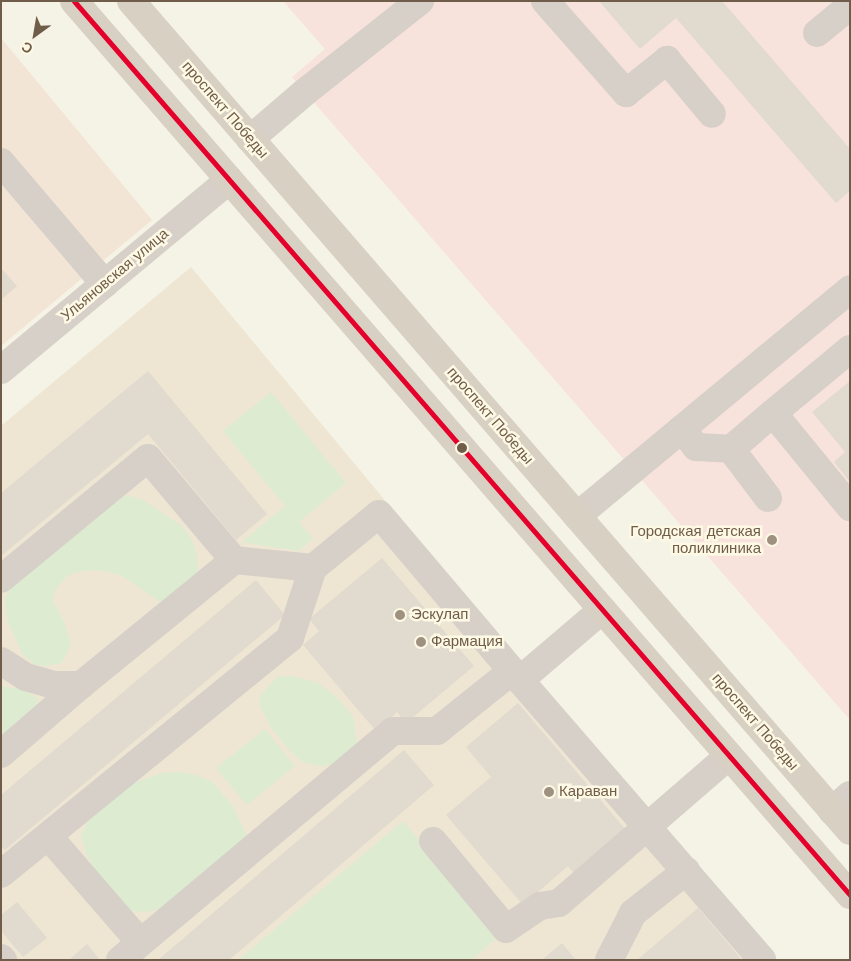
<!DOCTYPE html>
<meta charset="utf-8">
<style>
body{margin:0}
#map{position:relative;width:851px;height:961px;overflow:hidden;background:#f5f2e6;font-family:"Work Sans",sans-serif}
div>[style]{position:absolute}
.residential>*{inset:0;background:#eee6d3}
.commercial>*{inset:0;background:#f3e5d6}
.medical>*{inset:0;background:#f7e3dc}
.green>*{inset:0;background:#ddecd1}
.building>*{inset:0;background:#e1dace}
.minor>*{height:28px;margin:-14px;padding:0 14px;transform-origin:14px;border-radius:14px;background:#d6d0c9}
.major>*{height:28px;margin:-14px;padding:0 14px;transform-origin:14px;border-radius:14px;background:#d7d0c3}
.bus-1>*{height:5px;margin:-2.5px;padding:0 2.5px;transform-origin:2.5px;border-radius:2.5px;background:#e4002b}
.dots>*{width:14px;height:14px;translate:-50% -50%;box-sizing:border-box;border:2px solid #fef9e5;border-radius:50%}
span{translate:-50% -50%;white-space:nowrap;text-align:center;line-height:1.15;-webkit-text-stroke:5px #fef9e5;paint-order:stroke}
.street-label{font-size:15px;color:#705d49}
.poi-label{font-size:15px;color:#705d49}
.right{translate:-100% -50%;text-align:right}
.left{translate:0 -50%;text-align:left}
.frame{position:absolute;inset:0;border:2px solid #705d49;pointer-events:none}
.north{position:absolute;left:10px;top:10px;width:50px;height:50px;-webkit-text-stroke:4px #fef9e5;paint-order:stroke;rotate:212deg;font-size:14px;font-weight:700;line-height:20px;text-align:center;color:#705d49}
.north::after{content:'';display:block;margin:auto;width:18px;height:22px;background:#705d49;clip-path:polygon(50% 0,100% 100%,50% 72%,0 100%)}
</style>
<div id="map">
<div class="residential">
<i style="clip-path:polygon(191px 267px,767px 960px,1px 960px,1px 426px)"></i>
</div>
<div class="commercial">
<i style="clip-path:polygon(1px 38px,152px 220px,1px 346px)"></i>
</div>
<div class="medical">
<i style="clip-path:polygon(283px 1px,850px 1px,850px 720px,292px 77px,325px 49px)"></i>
</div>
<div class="green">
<i style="clip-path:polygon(271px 392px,346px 483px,299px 522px,313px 539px,298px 551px,242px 542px,285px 506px,223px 431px)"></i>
<i style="clip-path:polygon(126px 495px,143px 500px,182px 526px,192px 540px,197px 556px,198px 575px,167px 602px,160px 602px,122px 576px,109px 572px,96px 570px,81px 571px,67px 576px,58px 586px,52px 599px,64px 622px,71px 645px,62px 663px,45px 666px,34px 664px,23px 655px,8px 622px,5px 600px,15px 574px,107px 506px)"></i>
<i style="clip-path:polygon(293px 676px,318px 683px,337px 698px,353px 716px,358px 750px,334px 764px,320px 766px,303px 762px,290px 751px,270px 726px,259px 704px,261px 695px,277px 677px)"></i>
<i style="clip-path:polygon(1px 686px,25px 690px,38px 699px,35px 714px,1px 739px)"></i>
<i style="clip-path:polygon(265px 729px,295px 766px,247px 805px,216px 768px)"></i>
<i style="clip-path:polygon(179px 772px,196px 775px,212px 782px,233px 806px,247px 836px,165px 908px,146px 912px,133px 911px,120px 903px,96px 873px,86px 853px,81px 835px,94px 810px,128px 785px,162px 773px)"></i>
<i style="clip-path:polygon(403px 821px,499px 936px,471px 960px,238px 960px)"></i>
</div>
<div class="building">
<i style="clip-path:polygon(599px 1px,722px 1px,850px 149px,850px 191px,836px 203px,676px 18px,640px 49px)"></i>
<i style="clip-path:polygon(1px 268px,17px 286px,1px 300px)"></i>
<i style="clip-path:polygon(148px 371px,267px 514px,236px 540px,148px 434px,1px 556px,1px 493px)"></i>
<i style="clip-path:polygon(850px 381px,850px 482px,834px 462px,845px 452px,812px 412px)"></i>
<i style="clip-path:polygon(382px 558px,474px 666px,406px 723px,397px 712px,376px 731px,303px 645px,319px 631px,309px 619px)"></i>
<i style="clip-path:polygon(256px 580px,285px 615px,5px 850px,1px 846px,1px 795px)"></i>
<i style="clip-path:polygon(518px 703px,632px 837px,580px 881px,568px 866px,523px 905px,446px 815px,491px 777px,466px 747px)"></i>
<i style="clip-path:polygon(404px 750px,434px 785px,229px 960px,158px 960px)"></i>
<i style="clip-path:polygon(17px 902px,47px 938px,23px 957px,1px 931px,1px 915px)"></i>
<i style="clip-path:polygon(698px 908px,742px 960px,637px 960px)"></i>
<i style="clip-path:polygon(562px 943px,576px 960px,542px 960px)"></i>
<i style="clip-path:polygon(87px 944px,100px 960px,69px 960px)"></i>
</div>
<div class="minor">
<i style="left:545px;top:1px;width:123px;rotate:48.6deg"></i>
<i style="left:626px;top:93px;width:53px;rotate:-38.8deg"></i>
<i style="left:667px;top:60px;width:70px;rotate:50.2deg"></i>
<i style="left:817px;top:33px;width:43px;rotate:-39.3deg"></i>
<i style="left:250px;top:139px;width:72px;rotate:-40.5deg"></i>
<i style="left:305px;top:92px;width:147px;rotate:-38.4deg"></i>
<i style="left:1px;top:162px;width:160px;rotate:49.6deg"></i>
<i style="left:1px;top:370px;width:297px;rotate:-39.8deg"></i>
<i style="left:773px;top:413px;width:100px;rotate:-39.7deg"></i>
<i style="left:682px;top:429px;width:23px;rotate:52deg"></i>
<i style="left:696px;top:447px;width:35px;rotate:3deg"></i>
<i style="left:768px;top:498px;width:61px;rotate:-127.1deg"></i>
<i style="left:731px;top:449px;width:55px;rotate:-40.6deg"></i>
<i style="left:773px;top:413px;width:122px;rotate:50.7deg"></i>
<i style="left:577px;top:516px;width:355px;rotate:-39.7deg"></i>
<i style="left:1px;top:579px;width:190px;rotate:-39.5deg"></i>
<i style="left:148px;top:458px;width:133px;rotate:49.9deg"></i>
<i style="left:234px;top:560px;width:79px;rotate:5.8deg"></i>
<i style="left:313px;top:568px;width:85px;rotate:-39.3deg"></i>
<i style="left:379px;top:514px;width:206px;rotate:49.7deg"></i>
<i style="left:512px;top:671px;width:382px;rotate:49.1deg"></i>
<i style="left:1px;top:661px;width:30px;rotate:33deg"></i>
<i style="left:26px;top:677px;width:29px;rotate:16deg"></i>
<i style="left:54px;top:685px;width:27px"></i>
<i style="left:520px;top:680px;width:108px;rotate:-40.5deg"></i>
<i style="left:1px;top:754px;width:106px;rotate:-40.8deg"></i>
<i style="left:81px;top:685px;width:198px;rotate:-39.2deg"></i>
<i style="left:832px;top:811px;width:24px;rotate:-42deg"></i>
<i style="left:49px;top:837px;width:139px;rotate:49.1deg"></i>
<i style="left:433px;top:841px;width:114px;rotate:50.3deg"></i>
<i style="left:506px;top:929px;width:41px;rotate:-34.1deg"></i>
<i style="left:540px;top:906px;width:19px;rotate:-9deg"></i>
<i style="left:559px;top:903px;width:225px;rotate:-40.9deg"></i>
<i style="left:1px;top:874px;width:373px;rotate:-39.2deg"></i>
<i style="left:290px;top:638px;width:74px;rotate:-71.8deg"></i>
<i style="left:1px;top:958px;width:3px;rotate:45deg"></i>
<i style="left:120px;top:960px;width:356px;rotate:-40deg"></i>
<i style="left:393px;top:731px;width:44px"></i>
<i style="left:437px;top:731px;width:96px;rotate:-38.7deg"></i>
<i style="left:609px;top:960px;width:53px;rotate:-62.9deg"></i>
<i style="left:633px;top:913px;width:68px;rotate:-38.4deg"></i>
</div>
<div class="major">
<i style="left:74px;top:1px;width:1184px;rotate:49.04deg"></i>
<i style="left:131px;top:1px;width:1098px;rotate:49.1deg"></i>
</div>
<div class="bus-1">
<i style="left:74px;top:1px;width:1184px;rotate:49.04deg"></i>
</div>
<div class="dots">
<i style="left:462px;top:448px;background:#705d49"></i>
<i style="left:772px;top:540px;background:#9f9180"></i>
<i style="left:400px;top:615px;background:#9f9180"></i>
<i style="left:421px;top:642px;background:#9f9180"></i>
<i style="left:549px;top:792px;background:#9f9180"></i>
</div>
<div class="street-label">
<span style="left:225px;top:110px;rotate:49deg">проспект Победы</span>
<span style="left:115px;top:275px;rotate:-40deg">Ульяновская улица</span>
<span style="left:490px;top:416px;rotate:49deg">проспект Победы</span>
<span style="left:755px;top:722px;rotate:49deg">проспект Победы</span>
</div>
<div class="poi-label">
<span class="right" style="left:761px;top:540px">Городская детская<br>поликлиника</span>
<span class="left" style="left:411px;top:615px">Эскулап</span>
<span class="left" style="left:431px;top:642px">Фармация</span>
<span class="left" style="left:559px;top:792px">Караван</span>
</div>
<div class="frame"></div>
<div class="north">С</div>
</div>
